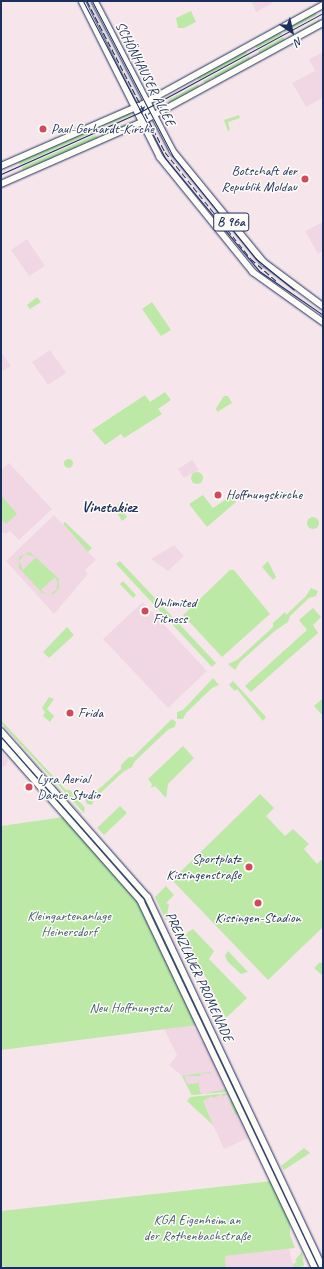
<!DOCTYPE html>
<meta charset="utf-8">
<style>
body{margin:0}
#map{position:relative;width:324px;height:1269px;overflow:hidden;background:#f6e6ec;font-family:Caveat,sans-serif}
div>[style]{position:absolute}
.built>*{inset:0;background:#f1d7e4}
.green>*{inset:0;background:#bce9a6}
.round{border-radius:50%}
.roads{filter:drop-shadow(0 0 1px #1b2f5e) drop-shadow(0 0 1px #1b2f5e)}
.primary>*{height:5.5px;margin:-2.75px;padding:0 2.75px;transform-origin:2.75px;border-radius:2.75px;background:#fdfcf7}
.tram>*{height:1px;margin:-0.5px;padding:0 0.5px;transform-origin:0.5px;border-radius:0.5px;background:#1b2f5e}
.rail>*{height:1px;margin-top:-0.5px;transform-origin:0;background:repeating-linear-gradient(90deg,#1b2f5e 0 6px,transparent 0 9px)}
.dots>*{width:11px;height:11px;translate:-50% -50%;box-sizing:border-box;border:2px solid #fdfcf7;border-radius:50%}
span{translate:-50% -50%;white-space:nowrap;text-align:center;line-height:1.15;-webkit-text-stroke:3px #fdfcf7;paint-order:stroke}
.shield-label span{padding:1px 3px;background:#fdfcf7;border:1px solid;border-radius:3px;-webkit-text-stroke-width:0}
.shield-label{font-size:13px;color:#1b2f5e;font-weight:700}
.street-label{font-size:14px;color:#1b2f5e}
.poi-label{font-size:14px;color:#1b2f5e}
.left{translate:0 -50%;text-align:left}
.right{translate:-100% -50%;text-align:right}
.park-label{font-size:14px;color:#435e70}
.quarter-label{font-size:16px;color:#1b2f5e;font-weight:700}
.frame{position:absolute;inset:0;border:2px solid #1b2f5e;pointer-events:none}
.north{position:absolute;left:272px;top:12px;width:40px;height:40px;-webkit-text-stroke:3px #fdfcf7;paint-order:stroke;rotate:146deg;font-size:11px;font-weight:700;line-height:16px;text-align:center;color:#1b2f5e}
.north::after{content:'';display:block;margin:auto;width:14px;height:18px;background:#1b2f5e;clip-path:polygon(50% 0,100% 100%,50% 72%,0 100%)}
</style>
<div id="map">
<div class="built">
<i style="clip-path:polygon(251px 1px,276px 1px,256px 12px)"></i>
<i style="clip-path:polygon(323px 52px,323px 98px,306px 107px,292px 83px,315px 71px,309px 59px)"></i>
<i style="clip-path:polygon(323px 222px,323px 251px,318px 254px,305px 231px)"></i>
<i style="clip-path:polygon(27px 239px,45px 266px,29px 276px,11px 250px)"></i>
<i style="clip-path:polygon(50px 350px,66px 373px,48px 385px,32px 362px)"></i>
<i style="clip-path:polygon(1px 352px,11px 366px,1px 372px)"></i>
<i style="clip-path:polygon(192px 460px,199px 470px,184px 478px,178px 469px)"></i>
<i style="clip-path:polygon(9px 463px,52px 509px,19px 540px,10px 531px,6px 534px,3px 532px,1px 534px,1px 470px)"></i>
<i style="clip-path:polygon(54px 515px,96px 560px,85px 570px,88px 574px,54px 614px,6px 561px)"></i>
<i style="clip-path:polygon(174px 545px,184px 556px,168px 571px,151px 559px)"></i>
<i style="clip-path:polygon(143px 602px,207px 671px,168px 708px,103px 639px)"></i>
<i style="clip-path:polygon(1px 752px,8px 760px,6px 766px,1px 767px)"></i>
<i style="clip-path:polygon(193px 1025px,202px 1042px,205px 1042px,228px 1091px,191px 1095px,182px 1076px,169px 1065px,177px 1055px,164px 1029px)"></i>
<i style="clip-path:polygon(229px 1093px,250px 1137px,224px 1149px,213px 1125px,190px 1104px,195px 1097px)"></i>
<i style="clip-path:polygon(289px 1249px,294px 1268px,226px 1268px,225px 1256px)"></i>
</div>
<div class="green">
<i style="clip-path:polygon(191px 11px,196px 22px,184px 28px,178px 28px,176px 18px)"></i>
<i style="clip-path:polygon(315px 12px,317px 15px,286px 32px,283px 31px)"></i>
<i style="clip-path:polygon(319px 20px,320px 22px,286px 38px)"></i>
<i style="clip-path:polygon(280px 32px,282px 35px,257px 48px,255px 45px)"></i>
<i style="clip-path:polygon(283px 37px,285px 40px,260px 54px,258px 51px)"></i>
<i style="clip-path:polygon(245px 50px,247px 54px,199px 80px,197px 77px)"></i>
<i style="clip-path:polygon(249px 56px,250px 59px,215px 79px,214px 76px,205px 84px,203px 81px)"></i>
<i style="clip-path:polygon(198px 84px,199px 87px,170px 103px,168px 100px)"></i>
<i style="clip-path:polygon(130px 111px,132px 115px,96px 129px,95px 127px)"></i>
<i style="clip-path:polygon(239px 115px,240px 118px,228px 122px,230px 130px,228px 131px,224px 120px)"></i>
<i style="clip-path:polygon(134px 120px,127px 125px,102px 137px,101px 135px)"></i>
<i style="clip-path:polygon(92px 128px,94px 132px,20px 165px,18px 161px)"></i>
<i style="clip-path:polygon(95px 135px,99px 138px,23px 172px,22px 167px)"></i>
<i style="clip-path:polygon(37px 297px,41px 302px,30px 309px,27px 305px)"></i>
<i style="clip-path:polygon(152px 302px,171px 330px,161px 336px,142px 309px)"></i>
<i style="clip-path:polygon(165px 392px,171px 400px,158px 409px,162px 414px,124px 438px,121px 434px,105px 445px,92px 430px,145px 395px,150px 402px)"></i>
<i style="clip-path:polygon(224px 396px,228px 396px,232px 403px,217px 412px,216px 408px)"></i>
<i class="round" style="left:63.5px;top:458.5px;width:9px;height:9px"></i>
<i class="round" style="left:191px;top:472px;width:12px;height:12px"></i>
<i style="clip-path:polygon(1px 495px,17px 514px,6px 524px,1px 519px)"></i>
<i style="clip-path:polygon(203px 495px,213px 508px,231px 496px,236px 502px,207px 527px,189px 504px)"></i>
<i style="clip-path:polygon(119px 504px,127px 517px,122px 521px,114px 508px)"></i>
<i class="round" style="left:307px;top:517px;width:12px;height:12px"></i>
<i style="clip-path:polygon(65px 522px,92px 548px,88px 552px,63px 524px)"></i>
<i style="clip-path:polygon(evenodd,30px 552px,59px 579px,59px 588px,54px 594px,42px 593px,19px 568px,19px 557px,30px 552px,25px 554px,36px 557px,23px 570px,19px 561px,25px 554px,30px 552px,55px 577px,58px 583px,56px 590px,50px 594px,43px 592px,41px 590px,55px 577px)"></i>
<i style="clip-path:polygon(120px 561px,216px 663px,212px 667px,116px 564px)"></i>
<i style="clip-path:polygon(268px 561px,276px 577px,273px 580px,262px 567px)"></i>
<i style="clip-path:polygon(230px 570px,234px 570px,270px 614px,222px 657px,183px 615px)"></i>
<i style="clip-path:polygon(123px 581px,136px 595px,133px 598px,120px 584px)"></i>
<i style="clip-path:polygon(311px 588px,318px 591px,316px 596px,309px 598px,290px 616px,288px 622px,276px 630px,240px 662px,235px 670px,228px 664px,237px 660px,273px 627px,273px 623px,285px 612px,286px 615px,306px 596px)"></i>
<i style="clip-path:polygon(313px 608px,321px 617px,313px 625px,318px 633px,251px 692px,245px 686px,307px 630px,299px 620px)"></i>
<i style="clip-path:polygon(67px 627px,74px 635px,49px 658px,43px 652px)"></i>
<i style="clip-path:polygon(213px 678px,219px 685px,212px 688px,186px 713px,183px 719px,177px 719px,177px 712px,183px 710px)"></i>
<i style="clip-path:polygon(233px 681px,266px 717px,263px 721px,237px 689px,235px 691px,229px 685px)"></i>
<i style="clip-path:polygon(49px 697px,54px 699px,47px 709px,54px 716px,50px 722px,43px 716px,45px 712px,42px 708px)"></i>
<i style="clip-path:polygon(323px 698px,323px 716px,314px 706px)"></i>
<i style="clip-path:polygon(172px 719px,176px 722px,175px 727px,169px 729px,135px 761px,132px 767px,123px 772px,94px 799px,92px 805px,87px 804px,85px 799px,91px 796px,121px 769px,121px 765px,129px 757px,133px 757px)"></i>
<i style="clip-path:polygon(1px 720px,66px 790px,70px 790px,85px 808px,84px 813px,1px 723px)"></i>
<i style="clip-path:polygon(1px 725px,82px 814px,81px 814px)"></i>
<i style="clip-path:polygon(183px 746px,194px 758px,168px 784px,166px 798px,155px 786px,151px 788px,152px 784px,148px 779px)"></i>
<i style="clip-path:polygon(41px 777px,113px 857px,109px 860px,38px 780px)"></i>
<i style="clip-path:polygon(260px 794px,274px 808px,266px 816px,285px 836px,293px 829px,309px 844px,304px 849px,317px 864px,321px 860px,323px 862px,323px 927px,268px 980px,172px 880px)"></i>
<i style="clip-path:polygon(120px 806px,127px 813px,104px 835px,97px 828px)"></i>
<i style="clip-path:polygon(64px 817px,136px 897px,197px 1025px,1px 1050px,1px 826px)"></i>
<i style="clip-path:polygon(120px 870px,147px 899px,216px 1044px,214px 1046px,140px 896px)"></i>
<i style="clip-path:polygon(166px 886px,174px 895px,166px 903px,169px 904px,166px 921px,155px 897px)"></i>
<i style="clip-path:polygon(193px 929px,214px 951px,209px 959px,247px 998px,226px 1018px,184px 934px)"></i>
<i style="clip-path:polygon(228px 951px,248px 972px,241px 974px,227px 961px,225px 955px)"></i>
<i style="clip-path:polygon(320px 962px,323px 964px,323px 976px,314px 968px)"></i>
<i class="round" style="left:219px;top:1023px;width:10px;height:10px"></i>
<i style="clip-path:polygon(222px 1057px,298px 1219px,297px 1220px,219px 1060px)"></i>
<i style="clip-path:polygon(210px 1072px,212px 1075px,209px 1073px,200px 1074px,201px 1076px,185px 1076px,186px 1082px,189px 1084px,198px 1083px,198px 1080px,200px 1092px,203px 1094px,227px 1089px,227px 1092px,192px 1095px,182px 1076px)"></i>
<i style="clip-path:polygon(229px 1093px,223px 1097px,222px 1094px,213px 1098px,212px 1096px,203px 1101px,213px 1125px,187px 1101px,190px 1097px)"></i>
<i style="clip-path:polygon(231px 1098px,240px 1115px,235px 1114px,230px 1103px)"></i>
<i style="clip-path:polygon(304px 1148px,310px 1153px,284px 1170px,281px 1166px)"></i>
<i style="clip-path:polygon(271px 1181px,290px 1222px,290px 1235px,295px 1248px,225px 1256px,226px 1268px,7px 1268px,1px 1265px,1px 1211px)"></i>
<i style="clip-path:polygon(302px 1252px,304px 1266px,294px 1268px,293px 1264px,297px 1262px,295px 1260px)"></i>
</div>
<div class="roads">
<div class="primary">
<i style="left:82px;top:1px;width:174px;rotate:63.4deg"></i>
<i style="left:160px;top:157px;width:148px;rotate:51deg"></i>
<i style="left:253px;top:272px;width:86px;rotate:35.5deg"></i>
<i style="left:95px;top:1px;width:169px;rotate:62.5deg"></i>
<i style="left:173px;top:151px;width:144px;rotate:50.7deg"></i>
<i style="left:264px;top:262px;width:74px;rotate:36.7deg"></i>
<i style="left:142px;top:121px;width:17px;rotate:-66deg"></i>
<i style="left:1px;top:166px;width:157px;rotate:-23.6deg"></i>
<i style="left:145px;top:103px;width:203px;rotate:-28.8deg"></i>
<i style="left:1px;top:184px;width:150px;rotate:-23.7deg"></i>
<i style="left:138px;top:124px;width:211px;rotate:-28.6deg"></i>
<i style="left:1px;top:731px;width:222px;rotate:48.5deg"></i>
<i style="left:148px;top:897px;width:409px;rotate:64.7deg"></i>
<i style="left:1px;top:742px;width:212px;rotate:48.6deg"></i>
<i style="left:141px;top:901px;width:406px;rotate:64.6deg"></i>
</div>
</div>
<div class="tram">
<i style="left:83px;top:1px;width:177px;rotate:62.4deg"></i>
<i style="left:165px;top:158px;width:147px;rotate:50.2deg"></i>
<i style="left:259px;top:271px;width:78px;rotate:34.5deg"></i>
<i style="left:92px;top:1px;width:174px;rotate:62.5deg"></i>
<i style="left:172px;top:155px;width:132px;rotate:51.1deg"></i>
<i style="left:255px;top:258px;width:50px;rotate:39.4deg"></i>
<i style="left:1px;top:174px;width:150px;rotate:-24deg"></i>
<i style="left:138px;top:113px;width:210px;rotate:-28.4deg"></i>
</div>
<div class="rail">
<i style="left:87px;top:1px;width:170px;rotate:62.7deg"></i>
<i style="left:165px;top:152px;width:137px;rotate:51.2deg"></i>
<i style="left:251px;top:259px;width:35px;rotate:41deg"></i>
</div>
<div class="dots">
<i style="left:43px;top:129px;background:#d1495b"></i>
<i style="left:305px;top:179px;background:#d1495b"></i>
<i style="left:218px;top:495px;background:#d1495b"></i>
<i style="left:145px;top:611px;background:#d1495b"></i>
<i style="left:70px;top:713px;background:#d1495b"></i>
<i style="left:29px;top:787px;background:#d1495b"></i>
<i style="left:249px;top:867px;background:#d1495b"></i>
<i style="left:258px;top:903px;background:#d1495b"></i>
</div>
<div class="shield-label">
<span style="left:231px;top:222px">B 96a</span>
</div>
<div class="street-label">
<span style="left:145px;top:74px;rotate:63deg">SCHÖNHAUSER ALLEE</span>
<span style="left:199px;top:977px;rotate:65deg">PRENZLAUER PROMENADE</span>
</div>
<div class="poi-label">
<span class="left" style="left:51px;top:129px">Paul-Gerhardt-Kirche</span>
<span class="right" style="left:297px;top:179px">Botschaft der<br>Republik Moldau</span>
<span class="left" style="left:226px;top:495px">Hoffnungskirche</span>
<span class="left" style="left:153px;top:611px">Unlimited<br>Fitness</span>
<span class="left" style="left:78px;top:713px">Frida</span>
<span class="left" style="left:37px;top:787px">Lyra Aerial<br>Dance Studio</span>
<span class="right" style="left:241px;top:867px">Sportplatz<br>Kissingenstraße</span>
<span style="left:258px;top:918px">Kissingen-Stadion</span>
</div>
<div class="park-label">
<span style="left:69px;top:924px">Kleingartenanlage<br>Heinersdorf</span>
<span style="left:130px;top:1008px">Neu Hoffnungstal</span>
<span style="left:197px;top:1228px">KGA Eigenheim an<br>der Rothenbachstraße</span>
</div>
<div class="quarter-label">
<span style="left:109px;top:507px">Vinetakiez</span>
</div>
<div class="frame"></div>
<div class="north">N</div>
</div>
